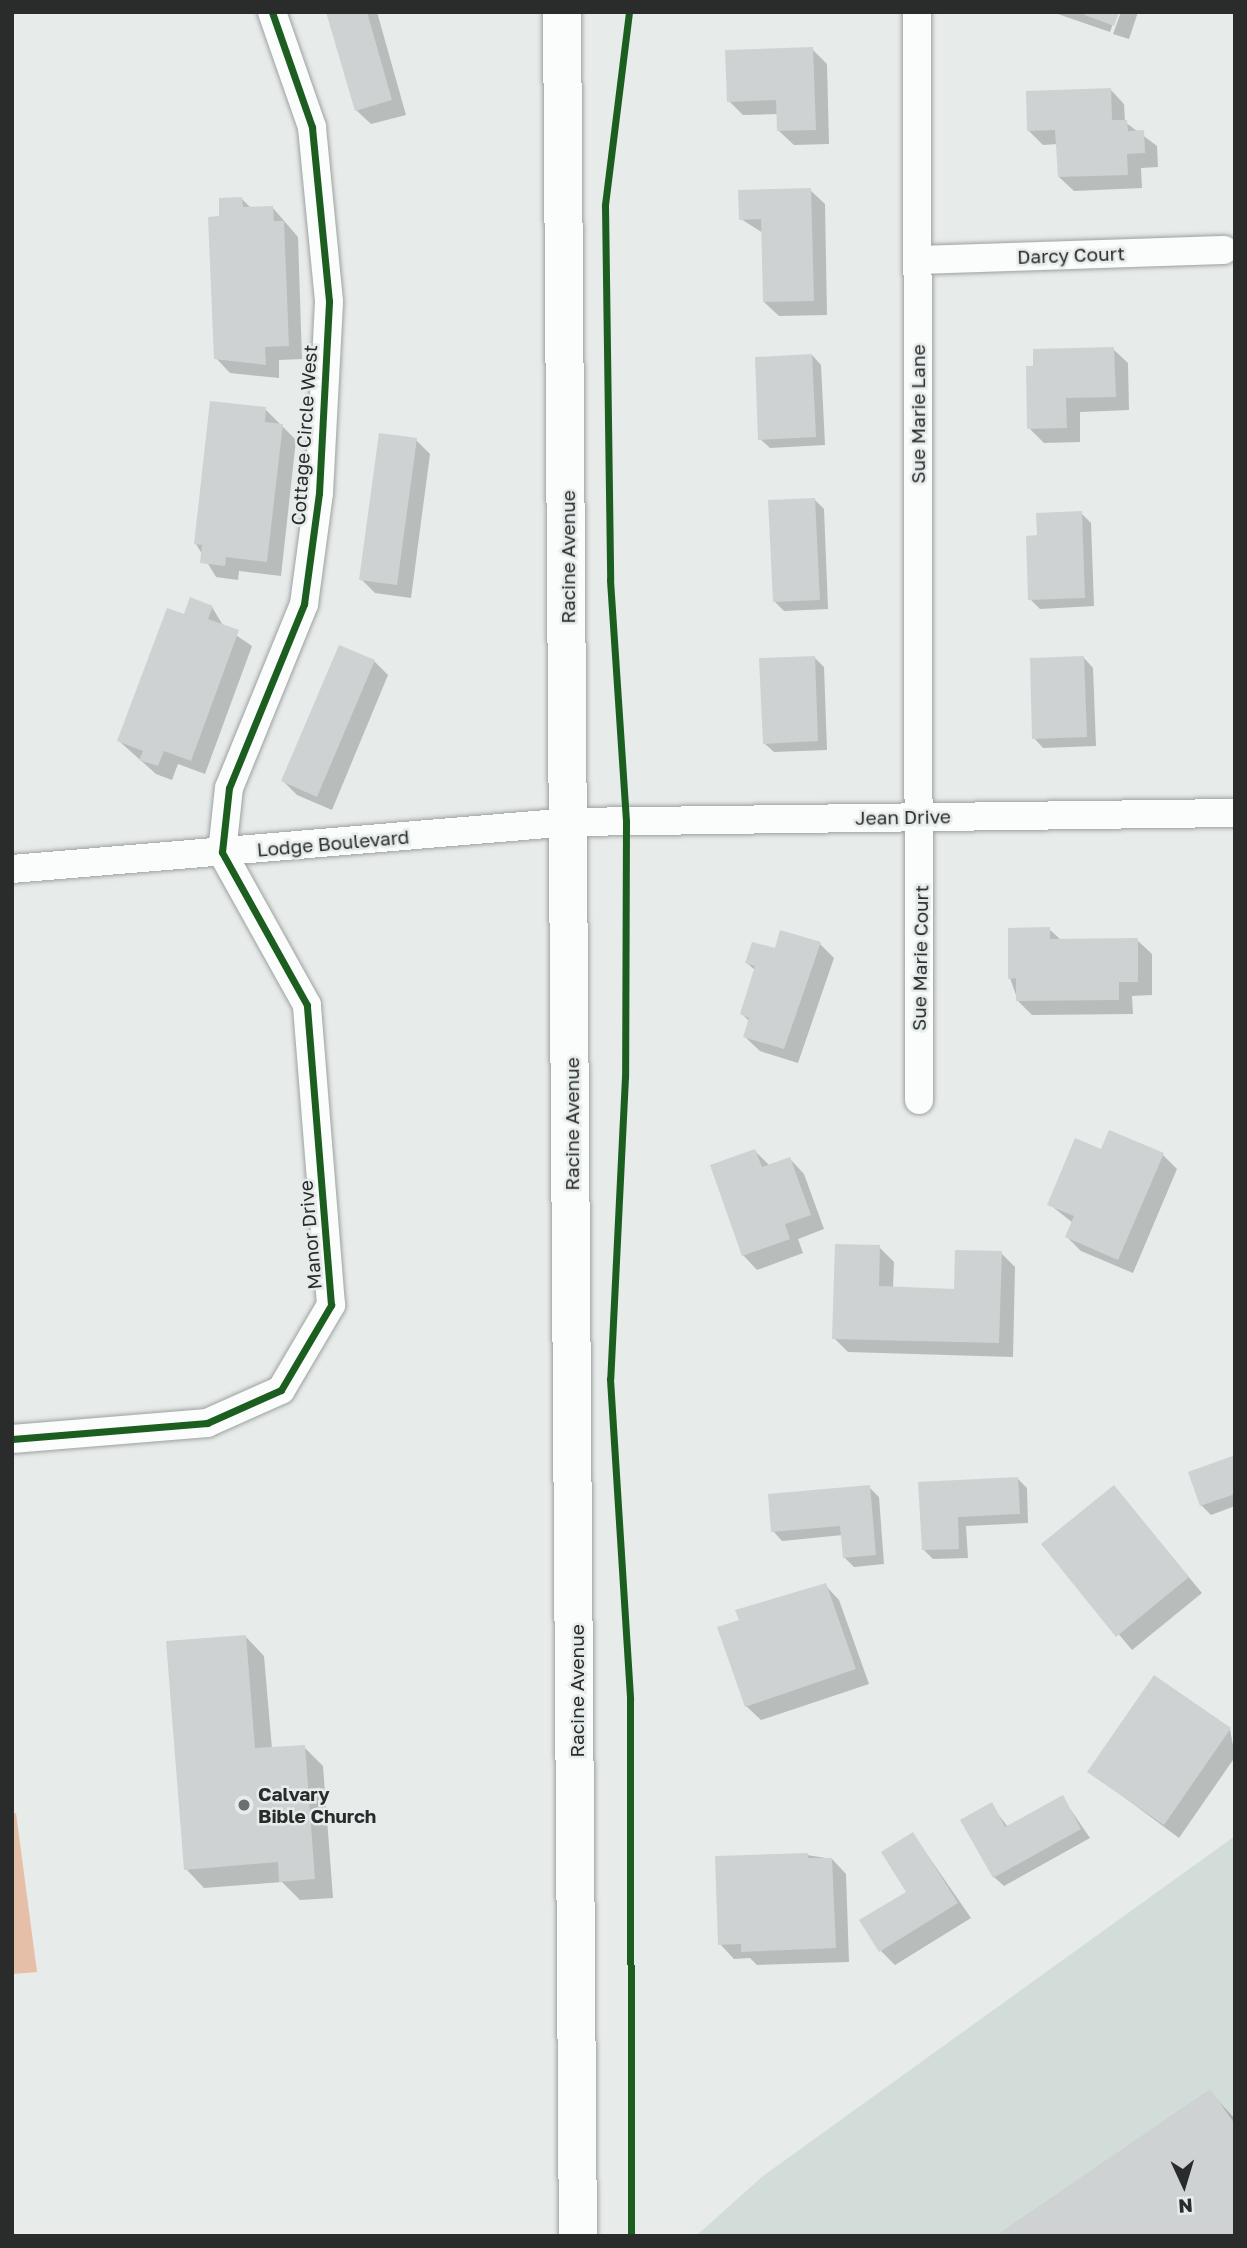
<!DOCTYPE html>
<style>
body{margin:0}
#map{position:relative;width:1247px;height:2248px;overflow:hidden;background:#e7ebea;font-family:"Golos Text",sans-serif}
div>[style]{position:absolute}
.built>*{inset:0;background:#d2dcd9}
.forest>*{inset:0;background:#e6bfa8}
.shadow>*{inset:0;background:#0003}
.building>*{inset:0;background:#cfd2d2}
.roads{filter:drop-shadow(0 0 2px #9ea1a0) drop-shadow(0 0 2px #9ea1a0)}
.minor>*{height:28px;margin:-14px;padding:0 14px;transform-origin:14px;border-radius:14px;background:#fbfcfc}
.secondary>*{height:38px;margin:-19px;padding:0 19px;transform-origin:19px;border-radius:19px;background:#fbfcfc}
.cycleway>*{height:7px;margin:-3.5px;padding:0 3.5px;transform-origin:3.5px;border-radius:3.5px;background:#1b5e20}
.dots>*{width:19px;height:19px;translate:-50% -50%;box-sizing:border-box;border:4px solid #e6eceb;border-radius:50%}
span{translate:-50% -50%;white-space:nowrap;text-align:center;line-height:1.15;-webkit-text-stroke:5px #e6eceb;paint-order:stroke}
.street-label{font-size:19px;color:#2a2c2b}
.poi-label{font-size:19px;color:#2a2c2b;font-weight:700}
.left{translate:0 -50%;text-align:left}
.frame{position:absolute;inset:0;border:14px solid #2a2c2b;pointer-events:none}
.north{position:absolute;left:1149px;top:2150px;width:70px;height:70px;-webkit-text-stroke:5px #e6eceb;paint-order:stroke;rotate:176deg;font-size:19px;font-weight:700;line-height:28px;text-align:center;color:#2a2c2b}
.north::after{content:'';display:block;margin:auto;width:24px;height:32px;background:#2a2c2b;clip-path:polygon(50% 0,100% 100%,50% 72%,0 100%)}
</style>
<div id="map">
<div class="built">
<i style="clip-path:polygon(1235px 1836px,1235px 2236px,696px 2236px,763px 2176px)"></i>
</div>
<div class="forest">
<i style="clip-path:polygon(16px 1813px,37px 1972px,12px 1974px,12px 1814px)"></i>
</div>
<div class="shadow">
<i style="clip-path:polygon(328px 12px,377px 12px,406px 115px,371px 124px,356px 110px)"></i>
<i style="clip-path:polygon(1052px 12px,1117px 12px,1110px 32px)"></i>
<i style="clip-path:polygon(1121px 12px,1138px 12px,1129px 39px,1113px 34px)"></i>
<i style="clip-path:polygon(812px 49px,827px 64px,829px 144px,794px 145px,779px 131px,778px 114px,743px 115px,729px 101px)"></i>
<i style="clip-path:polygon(1110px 89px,1124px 104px,1125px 122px,1157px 146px,1158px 167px,1141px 168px,1142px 188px,1074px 191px,1059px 177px,1058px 144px,1043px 145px,1029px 131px)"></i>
<i style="clip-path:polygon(810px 190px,825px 204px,827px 315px,779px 316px,764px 302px,763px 233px,741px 219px)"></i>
<i style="clip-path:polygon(242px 199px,251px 208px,273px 208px,298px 237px,302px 359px,279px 360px,279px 378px,230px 373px,216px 358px)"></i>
<i style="clip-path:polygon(1113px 349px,1128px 363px,1129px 410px,1080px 412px,1080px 442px,1044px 443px,1029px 428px)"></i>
<i style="clip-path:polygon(812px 355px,821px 365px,825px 445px,770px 448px,760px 439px)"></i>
<i style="clip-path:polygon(265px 409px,296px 440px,281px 576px,239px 571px,238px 580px,216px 577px,196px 544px)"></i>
<i style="clip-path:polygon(416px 440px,430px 454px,411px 598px,375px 593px,361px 579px)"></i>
<i style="clip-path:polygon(815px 500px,824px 509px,828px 609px,784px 611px,774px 601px)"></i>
<i style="clip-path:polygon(1081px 513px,1091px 523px,1094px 606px,1040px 609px,1030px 599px,1039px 537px)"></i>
<i style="clip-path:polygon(212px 607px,224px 627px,252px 646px,205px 774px,178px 764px,172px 780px,156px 774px,119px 741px,185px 617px)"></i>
<i style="clip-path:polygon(814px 657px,824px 667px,827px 750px,774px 752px,764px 743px)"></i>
<i style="clip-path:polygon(1084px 658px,1093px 668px,1096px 746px,1043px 748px,1034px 738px)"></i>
<i style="clip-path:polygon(374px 661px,388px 675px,332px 810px,297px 795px,283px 781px)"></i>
<i style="clip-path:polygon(1049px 929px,1061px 940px,1137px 940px,1152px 954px,1152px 995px,1132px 996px,1133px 1014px,1032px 1015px,1018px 1001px,1010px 978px)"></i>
<i style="clip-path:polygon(820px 944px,834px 958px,798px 1063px,760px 1051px,745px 1037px,750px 1022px,742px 1014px,756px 971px,747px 963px)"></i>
<i style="clip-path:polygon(755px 1151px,770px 1166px,790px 1159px,804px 1174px,824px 1229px,798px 1239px,803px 1253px,757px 1270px,743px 1255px)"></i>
<i style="clip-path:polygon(1102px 1151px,1163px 1155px,1177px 1169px,1133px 1273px,1081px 1251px,1067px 1237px,1073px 1223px,1049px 1204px)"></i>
<i style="clip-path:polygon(879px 1247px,894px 1262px,893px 1289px,955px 1291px,1001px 1253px,1015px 1267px,1013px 1357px,848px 1352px,834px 1338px)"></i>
<i style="clip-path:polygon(1235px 1457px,1235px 1506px,1211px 1515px,1201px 1505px)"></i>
<i style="clip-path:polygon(1017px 1478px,1027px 1488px,1028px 1523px,966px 1526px,968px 1558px,933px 1559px,924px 1550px,920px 1484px)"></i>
<i style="clip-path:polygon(869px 1487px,879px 1497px,884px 1564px,854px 1567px,844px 1557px,843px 1535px,782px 1541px,773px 1531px)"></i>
<i style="clip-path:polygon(1114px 1487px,1202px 1593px,1132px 1650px,1043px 1544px)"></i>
<i style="clip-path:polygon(825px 1585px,839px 1600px,869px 1684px,761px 1720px,746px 1706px)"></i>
<i style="clip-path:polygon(246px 1637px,264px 1656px,272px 1749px,304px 1747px,323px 1766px,333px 1898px,300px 1900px,282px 1882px,204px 1888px,186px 1869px)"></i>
<i style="clip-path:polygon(1230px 1729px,1235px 1757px,1179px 1838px,1090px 1772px)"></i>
<i style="clip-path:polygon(1062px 1797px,1090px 1838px,1004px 1886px,994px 1877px,991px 1805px,1008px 1827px)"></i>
<i style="clip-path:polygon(913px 1834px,971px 1918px,895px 1965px,881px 1951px,908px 1892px)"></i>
<i style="clip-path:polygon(807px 1855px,832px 1859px,846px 1874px,849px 1962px,757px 1965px,750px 1958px,734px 1959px,720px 1944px)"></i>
<i style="clip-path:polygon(1210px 2092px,1235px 2119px,1235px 2236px)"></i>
</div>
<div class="building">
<i style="clip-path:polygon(326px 12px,367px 12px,392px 100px,355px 111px)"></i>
<i style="clip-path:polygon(1077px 12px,1119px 12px,1114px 26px)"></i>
<i style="clip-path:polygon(813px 47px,816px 130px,777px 131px,776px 100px,727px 102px,725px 50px)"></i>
<i style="clip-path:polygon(1111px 88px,1112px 120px,1127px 120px,1128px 131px,1144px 130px,1145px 153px,1127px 154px,1128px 175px,1058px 177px,1055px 130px,1027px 131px,1026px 91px)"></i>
<i style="clip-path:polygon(811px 188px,814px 301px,763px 302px,761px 219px,739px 220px,738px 190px)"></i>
<i style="clip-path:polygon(242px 197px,243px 207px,273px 206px,274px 221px,284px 221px,289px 346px,265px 347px,266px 365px,214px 359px,208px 217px,219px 216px,219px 198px)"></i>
<i style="clip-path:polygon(1114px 347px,1116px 397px,1066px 398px,1067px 428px,1027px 429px,1026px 366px,1033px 366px,1033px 349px)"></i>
<i style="clip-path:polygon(812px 354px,816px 437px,758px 440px,755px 357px)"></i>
<i style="clip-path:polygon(210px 401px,266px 407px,265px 422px,283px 424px,267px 562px,226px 557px,225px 566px,200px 563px,202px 545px,194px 544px)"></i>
<i style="clip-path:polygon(379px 433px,417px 438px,397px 585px,359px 580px)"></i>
<i style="clip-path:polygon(815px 498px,820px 600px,773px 602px,768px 500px)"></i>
<i style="clip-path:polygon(1082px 511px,1085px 598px,1028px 600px,1026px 536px,1037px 535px,1036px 513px)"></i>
<i style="clip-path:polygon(190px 597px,213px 606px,208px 619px,239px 630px,191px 761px,164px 751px,158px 766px,139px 760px,143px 751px,117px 741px,167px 608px,184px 614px)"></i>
<i style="clip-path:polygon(339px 645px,375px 660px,317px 797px,281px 781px)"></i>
<i style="clip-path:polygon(815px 656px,818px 741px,763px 744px,759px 658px)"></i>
<i style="clip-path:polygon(1084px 656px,1087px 737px,1032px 739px,1030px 658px)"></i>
<i style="clip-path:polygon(1050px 927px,1050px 939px,1138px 938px,1138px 982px,1119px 982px,1119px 1000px,1016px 1001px,1016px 978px,1008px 979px,1008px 928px)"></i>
<i style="clip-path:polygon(780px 930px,821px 942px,784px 1049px,743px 1037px,749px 1018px,740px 1014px,755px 966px,745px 963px,752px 942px,775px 948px)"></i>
<i style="clip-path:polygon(1109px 1130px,1164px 1153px,1118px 1260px,1065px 1237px,1074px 1216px,1047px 1205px,1075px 1138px,1101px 1149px)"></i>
<i style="clip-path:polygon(755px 1149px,762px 1167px,790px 1157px,811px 1215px,785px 1224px,790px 1239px,742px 1256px,710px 1165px)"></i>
<i style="clip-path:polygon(835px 1244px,880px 1245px,879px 1286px,954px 1289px,955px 1250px,1002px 1251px,999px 1343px,832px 1339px)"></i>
<i style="clip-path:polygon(1235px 1455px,1235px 1494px,1200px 1506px,1188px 1472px)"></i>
<i style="clip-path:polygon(1018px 1477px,1020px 1514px,958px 1517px,959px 1549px,922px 1550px,918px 1482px)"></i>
<i style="clip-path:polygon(870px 1485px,876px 1555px,843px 1558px,840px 1526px,771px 1532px,768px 1494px)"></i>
<i style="clip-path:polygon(1114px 1485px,1189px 1577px,1116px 1637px,1041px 1544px)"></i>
<i style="clip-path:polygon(826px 1583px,856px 1669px,745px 1707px,717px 1627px,739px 1620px,735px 1610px)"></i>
<i style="clip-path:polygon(246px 1635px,255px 1748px,305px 1745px,315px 1879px,279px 1882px,278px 1862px,184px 1870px,166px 1641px)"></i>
<i style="clip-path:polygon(1154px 1675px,1231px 1728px,1164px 1825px,1087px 1772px)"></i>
<i style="clip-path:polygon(1063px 1795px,1081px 1829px,993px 1878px,960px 1820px,992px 1802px,1005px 1827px)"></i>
<i style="clip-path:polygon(913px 1832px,958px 1903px,879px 1952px,859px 1920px,906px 1892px,881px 1852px)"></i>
<i style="clip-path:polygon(808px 1853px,808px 1858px,832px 1858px,836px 1948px,741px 1952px,741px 1944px,718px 1945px,715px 1856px)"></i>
<i style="clip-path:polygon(1210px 2089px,1235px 2124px,1235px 2236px,995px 2236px)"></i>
</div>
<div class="roads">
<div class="minor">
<i style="left:917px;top:12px;width:1088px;rotate:89.89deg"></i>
<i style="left:918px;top:260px;width:306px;rotate:-1.9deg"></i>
<i style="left:12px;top:869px;width:561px;rotate:-4.81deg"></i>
<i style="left:571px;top:822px;width:664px;rotate:-0.78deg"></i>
<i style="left:12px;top:1439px;width:196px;rotate:-4.7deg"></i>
<i style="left:207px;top:1423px;width:81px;rotate:-24deg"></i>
<i style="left:281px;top:1390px;width:99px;rotate:-59.5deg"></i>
<i style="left:331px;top:1305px;width:301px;rotate:-94.6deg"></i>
<i style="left:307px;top:1005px;width:175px;rotate:-119.1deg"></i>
<i style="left:222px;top:852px;width:64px;rotate:-83.8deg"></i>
<i style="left:229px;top:788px;width:199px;rotate:-67.8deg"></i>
<i style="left:304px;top:604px;width:112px;rotate:-82.3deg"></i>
<i style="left:319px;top:493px;width:192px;rotate:-87deg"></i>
<i style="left:329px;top:301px;width:175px;rotate:-95.6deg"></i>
<i style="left:312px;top:127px;width:122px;rotate:-109.2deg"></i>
</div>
<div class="secondary">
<i style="left:562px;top:12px;width:2224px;rotate:89.59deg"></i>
</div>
</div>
<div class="cycleway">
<i style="left:629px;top:12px;width:195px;rotate:97.1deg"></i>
<i style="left:605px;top:206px;width:374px;rotate:89.2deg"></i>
<i style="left:610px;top:580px;width:242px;rotate:86.2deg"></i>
<i style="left:626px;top:821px;width:256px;rotate:90.2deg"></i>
<i style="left:625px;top:1077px;width:302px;rotate:92.8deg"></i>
<i style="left:610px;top:1379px;width:321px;rotate:86.4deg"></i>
<i style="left:630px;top:1699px;width:537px;rotate:89.89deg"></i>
<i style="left:12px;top:1439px;width:196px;rotate:-4.7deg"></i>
<i style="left:207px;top:1423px;width:81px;rotate:-24deg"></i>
<i style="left:281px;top:1390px;width:99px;rotate:-59.5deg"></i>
<i style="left:331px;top:1305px;width:301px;rotate:-94.6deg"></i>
<i style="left:307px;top:1005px;width:175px;rotate:-119.1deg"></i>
<i style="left:222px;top:852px;width:64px;rotate:-83.8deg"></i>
<i style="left:229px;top:788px;width:199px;rotate:-67.8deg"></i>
<i style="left:304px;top:604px;width:112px;rotate:-82.3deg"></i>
<i style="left:319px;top:493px;width:192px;rotate:-87deg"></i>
<i style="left:329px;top:301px;width:175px;rotate:-95.6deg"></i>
<i style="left:312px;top:127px;width:122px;rotate:-109.2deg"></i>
</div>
<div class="dots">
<i style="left:244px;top:1805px;background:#6c6f6e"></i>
</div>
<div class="street-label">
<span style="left:1071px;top:255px;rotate:-2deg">Darcy Court</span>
<span style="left:918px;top:414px;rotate:-90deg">Sue Marie Lane</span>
<span style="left:304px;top:435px;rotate:-86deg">Cottage Circle West</span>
<span style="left:568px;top:557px;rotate:-90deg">Racine Avenue</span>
<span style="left:903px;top:817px;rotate:-1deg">Jean Drive</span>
<span style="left:333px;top:843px;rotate:-5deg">Lodge Boulevard</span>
<span style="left:920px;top:958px;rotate:-89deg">Sue Marie Court</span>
<span style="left:572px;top:1124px;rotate:-90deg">Racine Avenue</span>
<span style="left:310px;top:1235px;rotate:-95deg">Manor Drive</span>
<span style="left:577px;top:1691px;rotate:-90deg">Racine Avenue</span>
</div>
<div class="poi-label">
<span class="left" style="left:258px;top:1805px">Calvary<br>Bible Church</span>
</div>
<div class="frame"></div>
<div class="north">N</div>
</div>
